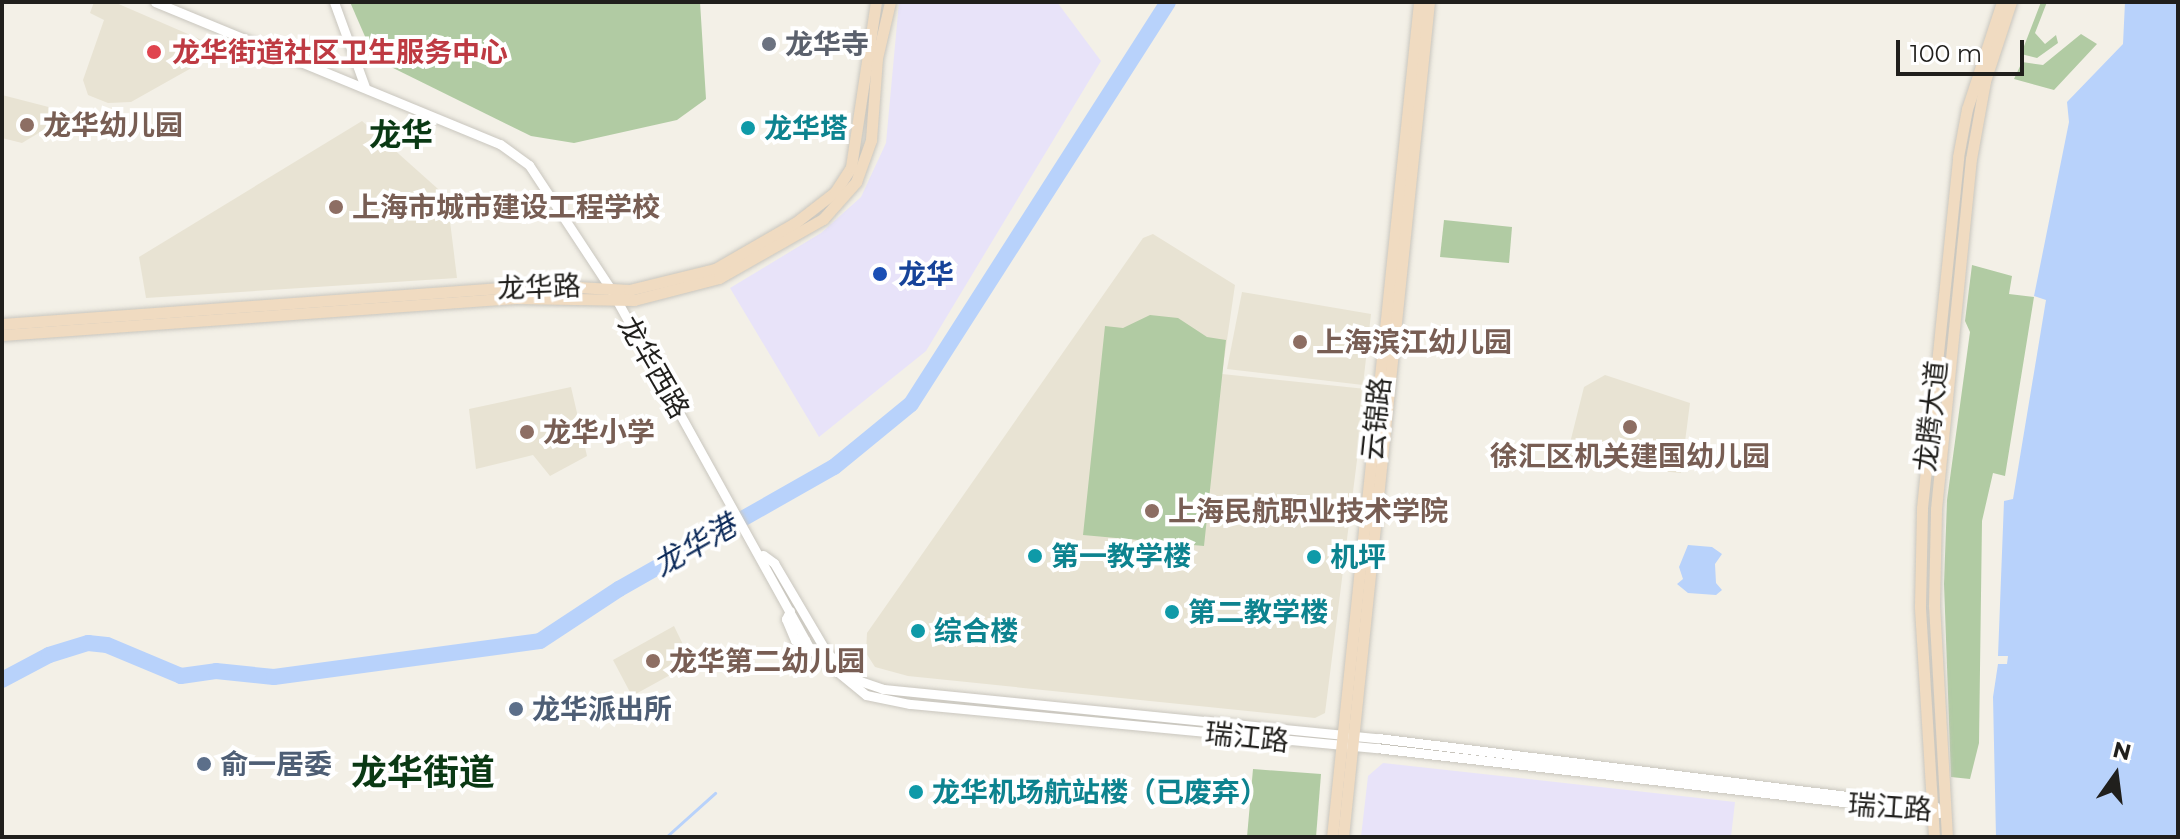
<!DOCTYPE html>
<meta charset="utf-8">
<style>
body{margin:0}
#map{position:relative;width:2180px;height:839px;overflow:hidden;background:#f3f0e7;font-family:Montserrat,"Noto Sans SC",sans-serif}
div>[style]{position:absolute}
.commercial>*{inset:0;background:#e8e3f9}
.built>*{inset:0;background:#e8e3d3}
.green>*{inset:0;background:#b1cba3}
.water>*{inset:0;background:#b8d2fb}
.stream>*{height:3px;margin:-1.5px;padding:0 1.5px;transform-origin:1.5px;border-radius:1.5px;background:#b8d2fb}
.river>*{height:16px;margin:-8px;padding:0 8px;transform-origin:8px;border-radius:8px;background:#b8d2fb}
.roads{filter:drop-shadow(0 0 2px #c9c6be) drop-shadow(0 0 2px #c9c6be)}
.tertiary>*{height:9px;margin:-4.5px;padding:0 4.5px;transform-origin:4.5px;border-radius:4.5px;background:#fff}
.secondary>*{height:11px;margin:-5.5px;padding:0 5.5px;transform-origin:5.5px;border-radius:5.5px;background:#f0dbc1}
.dots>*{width:22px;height:22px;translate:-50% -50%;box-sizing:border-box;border:4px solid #fff;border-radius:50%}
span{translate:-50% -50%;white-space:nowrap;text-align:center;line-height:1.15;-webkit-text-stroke:8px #fff;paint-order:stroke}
.worship-label{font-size:28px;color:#5b616d;font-weight:700}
.left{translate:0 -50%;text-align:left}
.health-label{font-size:28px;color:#be3a42;font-weight:700}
.education-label{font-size:28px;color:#785e54;font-weight:700}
.culture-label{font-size:28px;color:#0d838f;font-weight:700}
.transit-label{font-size:28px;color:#164399;font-weight:700}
.street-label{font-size:28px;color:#201f1c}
.service-label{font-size:28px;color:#4e5e75;font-weight:700}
.water-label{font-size:30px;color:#0a2858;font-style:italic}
.quarter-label{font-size:32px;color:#0a3914;font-weight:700}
.district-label{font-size:36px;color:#0a3914;font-weight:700}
.frame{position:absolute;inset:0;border:4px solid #201f1c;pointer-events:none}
.north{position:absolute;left:2076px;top:735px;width:80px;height:80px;-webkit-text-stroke:6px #fff;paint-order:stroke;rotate:14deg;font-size:22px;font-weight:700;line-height:32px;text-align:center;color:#201f1c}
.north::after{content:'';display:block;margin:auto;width:28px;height:36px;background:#201f1c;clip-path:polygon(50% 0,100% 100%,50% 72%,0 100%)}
.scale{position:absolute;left:1896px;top:40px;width:128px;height:36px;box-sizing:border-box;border:4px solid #201f1c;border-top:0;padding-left:10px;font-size:24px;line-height:28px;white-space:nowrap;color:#201f1c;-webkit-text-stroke:6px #fff;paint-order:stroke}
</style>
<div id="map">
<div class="commercial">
<i style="clip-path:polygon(899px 2px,1057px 2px,1101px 61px,926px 351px,819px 437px,730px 288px,821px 233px,861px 197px,886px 143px)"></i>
<i style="clip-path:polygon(1383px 763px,1735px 802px,1731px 837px,1361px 837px,1368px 776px)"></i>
</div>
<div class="built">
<i style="clip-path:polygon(94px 2px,114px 2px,218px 47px,211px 57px,131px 102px,108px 103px,88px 95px,83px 80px,104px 20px,90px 13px)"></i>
<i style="clip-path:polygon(2px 95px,72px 113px,22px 143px,2px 138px)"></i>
<i style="clip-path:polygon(362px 121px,447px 197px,457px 278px,146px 298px,139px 257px)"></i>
<i style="clip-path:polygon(1153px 234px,1235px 285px,1222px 374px,1366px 389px,1325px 713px,1315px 718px,908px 676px,875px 667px,866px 653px,867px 633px,1143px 238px)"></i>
<i style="clip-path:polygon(1242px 292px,1371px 314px,1363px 385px,1227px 369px)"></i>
<i style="clip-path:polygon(1605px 375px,1690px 403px,1681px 473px,1575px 463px,1568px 451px,1584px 387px)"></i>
<i style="clip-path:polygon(571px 387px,587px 456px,550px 476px,533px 455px,476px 469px,469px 409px)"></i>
<i style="clip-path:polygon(674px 626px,692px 663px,632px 696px,613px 660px)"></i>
</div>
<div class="green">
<i style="clip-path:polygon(350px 2px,700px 2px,706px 99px,677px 120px,574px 143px,531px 136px,385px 64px,370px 48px)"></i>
<i style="clip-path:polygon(2041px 2px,2047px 2px,2035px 33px,2045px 44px,2056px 35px,2058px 43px,2037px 58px,2021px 54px)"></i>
<i style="clip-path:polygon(2081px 34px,2097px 44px,2054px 90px,2014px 79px,2022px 62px,2043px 65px)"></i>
<i style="clip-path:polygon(1444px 220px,1512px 227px,1509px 263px,1440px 257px)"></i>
<i style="clip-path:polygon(1972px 265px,2012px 276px,2009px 294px,2034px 297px,2005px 476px,1993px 473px,1982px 521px,1979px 743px,1970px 779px,1951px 777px,1944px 584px,1947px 500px,1970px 332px,1965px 321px)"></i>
<i style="clip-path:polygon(1150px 315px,1178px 318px,1207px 337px,1226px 340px,1204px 546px,1083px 535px,1105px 326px,1123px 328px)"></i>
<i style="clip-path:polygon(1253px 769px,1321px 774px,1316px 837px,1247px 837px)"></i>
</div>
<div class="water">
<i style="clip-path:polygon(2125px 2px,2178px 2px,2178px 837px,1996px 837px,1993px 697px,1998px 664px,2007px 664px,2008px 656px,1998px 656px,2004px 501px,2013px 499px,2046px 300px,2034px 296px,2069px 122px,2067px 102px,2123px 44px)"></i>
<i style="clip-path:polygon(1688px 545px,1712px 547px,1722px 554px,1715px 564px,1716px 583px,1722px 590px,1716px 595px,1688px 593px,1677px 584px,1683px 579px,1679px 567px)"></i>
</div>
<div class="stream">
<i style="left:666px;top:837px;width:66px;rotate:-41.9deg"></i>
</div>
<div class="river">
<i style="left:2px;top:680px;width:53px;rotate:-28deg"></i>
<i style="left:49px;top:655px;width:41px;rotate:-17.1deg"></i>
<i style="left:88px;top:643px;width:19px;rotate:6deg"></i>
<i style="left:107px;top:645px;width:80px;rotate:22.7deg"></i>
<i style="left:181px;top:676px;width:35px;rotate:-8deg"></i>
<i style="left:216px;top:671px;width:58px;rotate:5.9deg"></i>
<i style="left:274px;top:677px;width:268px;rotate:-7.7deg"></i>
<i style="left:540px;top:641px;width:95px;rotate:-33.4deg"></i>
<i style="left:619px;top:589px;width:247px;rotate:-29.6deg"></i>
<i style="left:834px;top:467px;width:99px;rotate:-39.3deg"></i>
<i style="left:911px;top:404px;width:477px;rotate:-57.4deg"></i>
</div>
<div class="roads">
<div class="tertiary">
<i style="left:155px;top:2px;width:373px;rotate:22.4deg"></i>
<i style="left:500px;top:144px;width:36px;rotate:36deg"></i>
<i style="left:529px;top:165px;width:147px;rotate:56.6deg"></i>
<i style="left:610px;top:288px;width:414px;rotate:61deg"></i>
<i style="left:811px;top:650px;width:71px;rotate:39.3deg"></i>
<i style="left:866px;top:695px;width:45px;rotate:11.6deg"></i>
<i style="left:910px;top:704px;width:468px;rotate:5.4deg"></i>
<i style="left:1376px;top:748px;width:567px;rotate:6.59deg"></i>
<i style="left:334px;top:2px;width:90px;rotate:70deg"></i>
<i style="left:763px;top:555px;width:14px;rotate:36deg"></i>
<i style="left:774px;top:563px;width:104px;rotate:59.5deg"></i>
<i style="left:827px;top:653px;width:43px;rotate:40.3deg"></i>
<i style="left:860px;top:681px;width:24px;rotate:19deg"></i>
<i style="left:883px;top:689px;width:497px;rotate:5.7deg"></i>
<i style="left:1378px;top:738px;width:562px;rotate:7.05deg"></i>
<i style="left:790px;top:611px;width:9px;rotate:117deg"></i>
<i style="left:786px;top:619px;width:23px;rotate:67deg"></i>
<i style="left:795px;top:640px;width:10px"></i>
</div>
<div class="secondary">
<i style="left:2px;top:324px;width:541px;rotate:-4.13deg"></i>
<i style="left:542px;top:285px;width:87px;rotate:3.3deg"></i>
<i style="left:629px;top:290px;width:89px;rotate:-13.7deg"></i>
<i style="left:715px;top:269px;width:92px;rotate:-29.9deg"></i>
<i style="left:795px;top:223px;width:51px;rotate:-37.8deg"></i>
<i style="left:835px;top:192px;width:30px;rotate:-57deg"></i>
<i style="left:851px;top:167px;width:167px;rotate:-81.4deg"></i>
<i style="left:2px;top:335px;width:515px;rotate:-4.12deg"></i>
<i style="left:516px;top:298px;width:118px;rotate:1deg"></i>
<i style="left:634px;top:300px;width:88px;rotate:-14.5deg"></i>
<i style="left:719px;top:278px;width:120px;rotate:-29.6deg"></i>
<i style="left:823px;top:219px;width:50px;rotate:-48.3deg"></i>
<i style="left:856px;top:182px;width:45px;rotate:-70.3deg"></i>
<i style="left:871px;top:140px;width:82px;rotate:-85.8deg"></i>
<i style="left:877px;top:58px;width:57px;rotate:-76.9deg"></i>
<i style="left:1332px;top:837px;width:840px;rotate:-84.05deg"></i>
<i style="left:1343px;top:837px;width:839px;rotate:-84.12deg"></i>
<i style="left:1934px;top:837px;width:231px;rotate:-93.5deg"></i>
<i style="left:1920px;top:606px;width:98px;rotate:-88.8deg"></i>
<i style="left:1922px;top:508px;width:353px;rotate:-84.1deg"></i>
<i style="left:1958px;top:157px;width:49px;rotate:-79.4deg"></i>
<i style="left:1967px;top:109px;width:113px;rotate:-71.9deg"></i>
<i style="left:1947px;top:837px;width:231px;rotate:-93.2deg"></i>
<i style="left:1934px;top:606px;width:97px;rotate:-88.8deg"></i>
<i style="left:1936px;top:509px;width:352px;rotate:-84.3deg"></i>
<i style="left:1971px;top:159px;width:79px;rotate:-79.8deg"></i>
<i style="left:1985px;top:81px;width:83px;rotate:-71.8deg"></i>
</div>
</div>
<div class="dots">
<i style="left:769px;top:44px;background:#6b7280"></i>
<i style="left:154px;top:52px;background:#e0444e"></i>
<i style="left:27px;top:125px;background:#8d6e63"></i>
<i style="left:748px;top:128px;background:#0f9aa8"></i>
<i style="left:336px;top:207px;background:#8d6e63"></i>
<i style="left:880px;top:274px;background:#1a4fb4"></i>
<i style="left:1300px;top:342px;background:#8d6e63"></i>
<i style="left:1630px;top:427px;background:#8d6e63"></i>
<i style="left:527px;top:432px;background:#8d6e63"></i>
<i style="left:1152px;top:511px;background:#8d6e63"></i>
<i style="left:1035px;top:556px;background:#0f9aa8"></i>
<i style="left:1314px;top:557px;background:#0f9aa8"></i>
<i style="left:1172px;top:612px;background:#0f9aa8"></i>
<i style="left:918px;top:631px;background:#0f9aa8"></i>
<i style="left:653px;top:661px;background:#8d6e63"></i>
<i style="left:516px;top:709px;background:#5c6f8a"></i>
<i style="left:204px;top:764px;background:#5c6f8a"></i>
<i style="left:916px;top:792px;background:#0f9aa8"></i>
</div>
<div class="worship-label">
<span class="left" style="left:785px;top:44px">龙华寺</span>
</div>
<div class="health-label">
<span class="left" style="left:172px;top:52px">龙华街道社区卫生服务中心</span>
</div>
<div class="education-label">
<span class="left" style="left:43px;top:125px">龙华幼儿园</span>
<span class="left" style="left:352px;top:207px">上海市城市建设工程学校</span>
<span class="left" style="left:1316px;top:342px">上海滨江幼儿园</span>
<span class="left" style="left:543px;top:432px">龙华小学</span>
<span style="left:1630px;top:456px">徐汇区机关建国幼儿园</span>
<span class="left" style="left:1168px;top:511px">上海民航职业技术学院</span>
<span class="left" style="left:669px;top:661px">龙华第二幼儿园</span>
</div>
<div class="culture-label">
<span class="left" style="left:764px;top:128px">龙华塔</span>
<span class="left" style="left:1051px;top:556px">第一教学楼</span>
<span class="left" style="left:1330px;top:557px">机坪</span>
<span class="left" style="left:1188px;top:612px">第二教学楼</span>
<span class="left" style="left:934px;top:631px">综合楼</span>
<span class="left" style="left:932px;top:792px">龙华机场航站楼（已废弃）</span>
</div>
<div class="transit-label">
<span class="left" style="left:898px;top:274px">龙华</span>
</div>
<div class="street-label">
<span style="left:539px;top:287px;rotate:-2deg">龙华路</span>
<span style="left:654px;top:367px;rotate:60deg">龙华西路</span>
<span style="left:1931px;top:416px;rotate:-84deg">龙腾大道</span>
<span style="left:1376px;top:419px;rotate:-84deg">云锦路</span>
<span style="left:1247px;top:737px;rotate:6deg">瑞江路</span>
<span style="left:1890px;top:807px;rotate:4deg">瑞江路</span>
</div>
<div class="service-label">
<span class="left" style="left:532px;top:709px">龙华派出所</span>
<span class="left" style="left:220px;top:764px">俞一居委</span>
</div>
<div class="water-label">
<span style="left:695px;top:546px;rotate:-30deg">龙华港</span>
</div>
<div class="quarter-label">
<span style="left:401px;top:135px">龙华</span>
</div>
<div class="district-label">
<span style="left:423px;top:773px">龙华街道</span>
</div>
<div class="frame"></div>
<div class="north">N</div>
<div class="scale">100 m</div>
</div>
